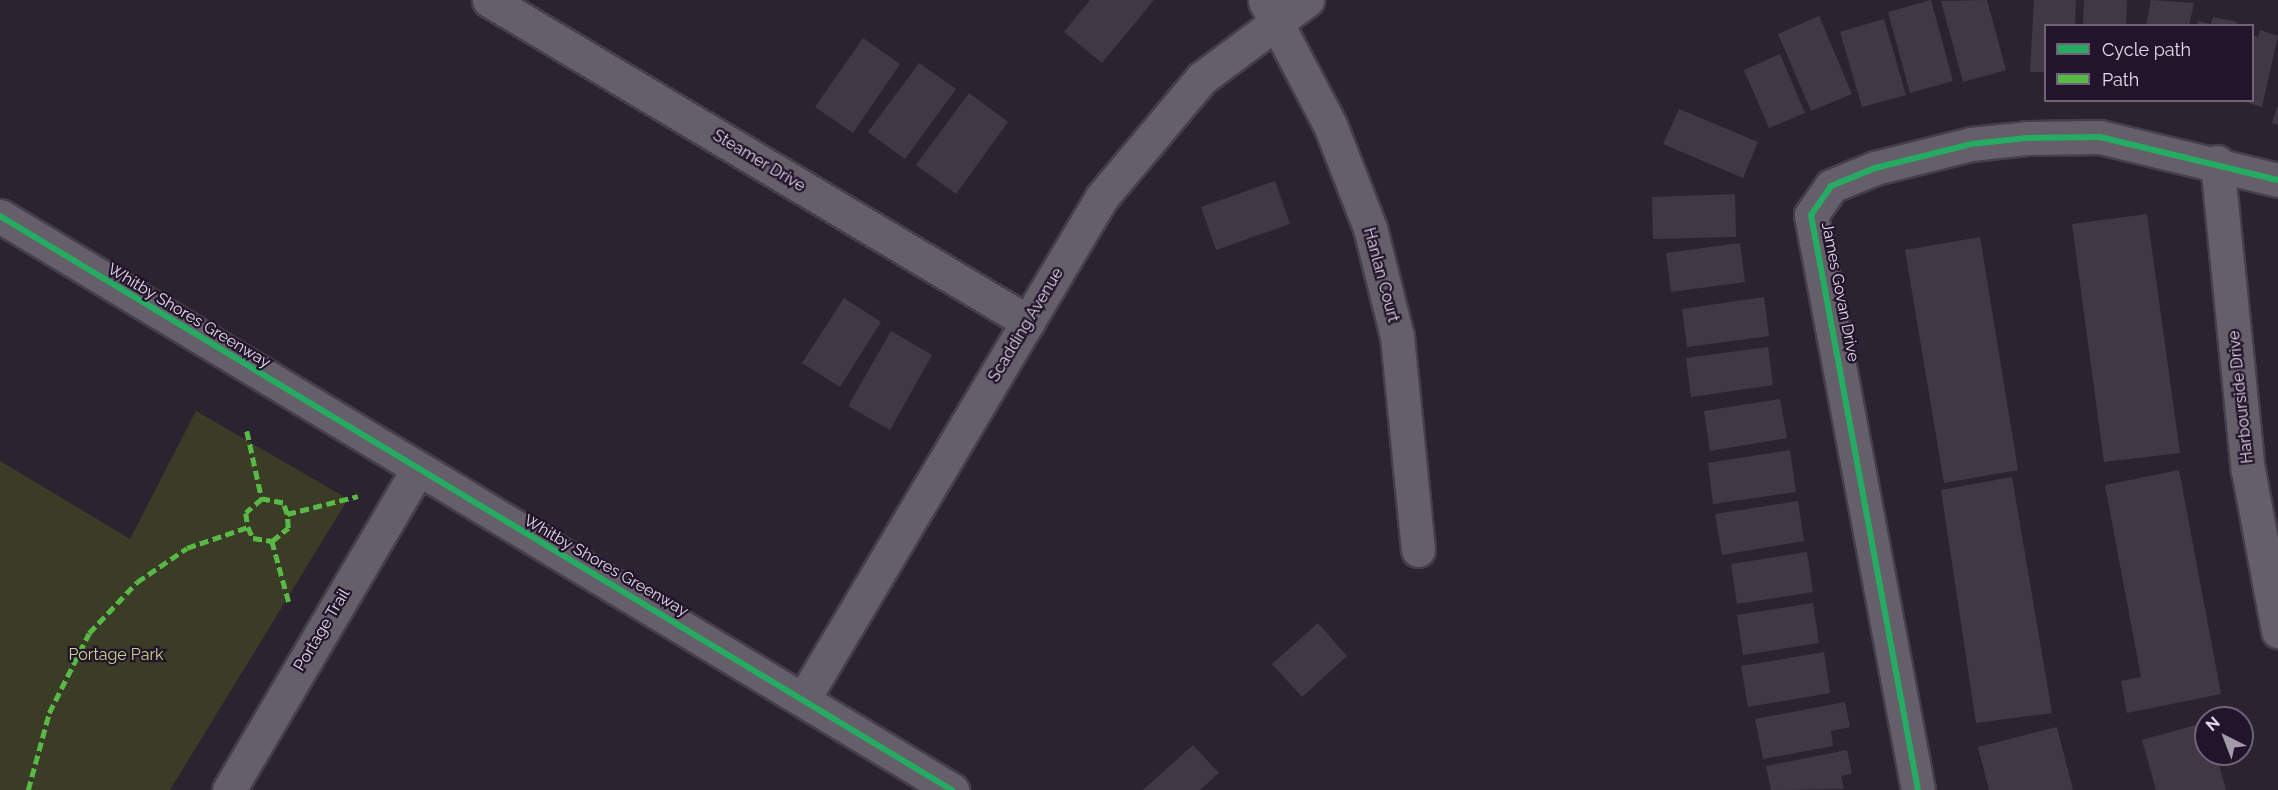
<!DOCTYPE html>
<style>
body{margin:0}
#map{position:relative;width:2278px;height:790px;overflow:hidden;background:#2b2430;font-family:Raleway,sans-serif}
div>[style]{position:absolute}
[style*='--x']{left:calc(var(--x)*1px);top:calc(var(--y)*1px);width:calc(var(--w)*1px);rotate:calc(var(--a)*1deg)}
.green>*{inset:0;background:#3b3c25}
.building>*{inset:0;background:#403945}
.roads{filter:drop-shadow(2px 0 #453f49) drop-shadow(-2px 0 #453f49) drop-shadow(0 2px #453f49) drop-shadow(0 -2px #453f49)}
.minor>*{height:33px;margin:-16.5px;padding:0 16.5px;transform-origin:16.5px;border-radius:16.5px;background:#655f69}
.quiet>*{height:4.5px;margin-top:-2.25px;transform-origin:0;background:repeating-linear-gradient(90deg,#58b947 0 9px,transparent 0 13.5px)}
.cycleway>*{height:6px;margin:-3px;padding:0 3px;transform-origin:3px;border-radius:3px;background:#26ab63}
span{translate:-50% -50%;white-space:nowrap;text-align:center;line-height:1.15;-webkit-text-stroke:4.5px #22152b;paint-order:stroke}
.street-label{font-size:16px;color:#e3dbe9}
.park-label{font-size:16px;color:#cbd48a}
.legend{position:absolute;left:2044px;top:24px;width:210px;height:78px;box-sizing:border-box;background:#22152b;border:2px solid #6f6477;margin:0;padding:8px 10px;list-style:none;font-size:18px;color:#e3dbe9}
.legend li{display:flex;align-items:center;gap:12px;height:30px}
.legend b{width:30px;border:2px solid #6f6477}
.north{position:absolute;left:2194px;top:706px;width:60px;height:60px;box-sizing:border-box;background:#22152b;border:2px solid #6f6477;border-radius:50%;rotate:318deg;font-size:16px;font-weight:700;line-height:24px;text-align:center;color:#e3dbe9}
.north::after{content:'';display:block;margin:auto;width:21px;height:27px;background:#a39ba8;clip-path:polygon(50% 0,100% 100%,50% 72%,0 100%)}
</style>
<div id="map">
<div class="green">
<i style="clip-path:polygon(196px 411px,348px 499px,170px 790px,0 790px,0 461px,130px 539px)"></i>
</div>
<div class="building">
<i style="clip-path:polygon(1090px 0,1154px 0,1102px 63px,1064px 32px)"></i>
<i style="clip-path:polygon(1931px 0,1953px 81px,1910px 93px,1888px 12px)"></i>
<i style="clip-path:polygon(1987px 0,2006px 70px,1963px 82px,1941px 1px)"></i>
<i style="clip-path:polygon(2034px 0,2076px 0,2075px 26px,2046px 26px,2046px 72px,2030px 72px)"></i>
<i style="clip-path:polygon(2084px 0,2127px 0,2126px 26px,2083px 26px)"></i>
<i style="clip-path:polygon(2151px 0,2194px 3px,2189px 26px,2146px 26px)"></i>
<i style="clip-path:polygon(1819px 16px,1852px 94px,1811px 111px,1778px 34px)"></i>
<i style="clip-path:polygon(2213px 17px,2237px 22px,2236px 26px,2197px 26px,2198px 21px,2211px 24px)"></i>
<i style="clip-path:polygon(1884px 19px,1906px 95px,1862px 107px,1840px 32px)"></i>
<i style="clip-path:polygon(2260px 30px,2278px 36px,2262px 107px,2242px 101px,2252px 100px,2252px 35px,2258px 37px)"></i>
<i style="clip-path:polygon(863px 38px,900px 64px,853px 133px,815px 107px)"></i>
<i style="clip-path:polygon(1780px 54px,1805px 113px,1769px 128px,1744px 70px)"></i>
<i style="clip-path:polygon(919px 63px,956px 89px,905px 159px,868px 132px)"></i>
<i style="clip-path:polygon(969px 93px,1008px 122px,956px 194px,916px 165px)"></i>
<i style="clip-path:polygon(2277px 107px,2278px 107px,2278px 125px,2272px 123px)"></i>
<i style="clip-path:polygon(1679px 109px,1758px 142px,1743px 178px,1663px 144px)"></i>
<i style="clip-path:polygon(1275px 181px,1290px 224px,1216px 250px,1201px 207px)"></i>
<i style="clip-path:polygon(1735px 194px,1736px 237px,1653px 239px,1652px 197px)"></i>
<i style="clip-path:polygon(2147px 214px,2180px 453px,2104px 462px,2072px 224px)"></i>
<i style="clip-path:polygon(1980px 237px,2018px 470px,1944px 483px,1905px 250px)"></i>
<i style="clip-path:polygon(1740px 243px,1745px 282px,1671px 292px,1666px 253px)"></i>
<i style="clip-path:polygon(1764px 297px,1769px 336px,1687px 347px,1682px 309px)"></i>
<i style="clip-path:polygon(844px 298px,881px 322px,840px 387px,802px 363px)"></i>
<i style="clip-path:polygon(891px 331px,932px 355px,890px 430px,848px 406px)"></i>
<i style="clip-path:polygon(1768px 347px,1773px 385px,1691px 397px,1686px 358px)"></i>
<i style="clip-path:polygon(1780px 399px,1787px 438px,1710px 451px,1704px 411px)"></i>
<i style="clip-path:polygon(1790px 450px,1796px 492px,1713px 504px,1708px 463px)"></i>
<i style="clip-path:polygon(2179px 470px,2221px 694px,2127px 713px,2121px 681px,2141px 677px,2105px 485px)"></i>
<i style="clip-path:polygon(2012px 477px,2052px 713px,1976px 723px,1941px 490px)"></i>
<i style="clip-path:polygon(1798px 501px,1804px 541px,1722px 555px,1715px 514px)"></i>
<i style="clip-path:polygon(1807px 552px,1813px 592px,1737px 604px,1731px 564px)"></i>
<i style="clip-path:polygon(1813px 603px,1819px 643px,1743px 655px,1737px 615px)"></i>
<i style="clip-path:polygon(1318px 623px,1347px 656px,1302px 697px,1272px 664px)"></i>
<i style="clip-path:polygon(1824px 652px,1830px 693px,1748px 707px,1741px 666px)"></i>
<i style="clip-path:polygon(1845px 702px,1850px 727px,1831px 731px,1833px 746px,1763px 759px,1755px 719px)"></i>
<i style="clip-path:polygon(2206px 722px,2206px 754px,2216px 754px,2226px 790px,2156px 790px,2142px 740px)"></i>
<i style="clip-path:polygon(2057px 727px,2073px 790px,1989px 790px,1978px 747px)"></i>
<i style="clip-path:polygon(1193px 745px,1219px 773px,1200px 790px,1143px 790px)"></i>
<i style="clip-path:polygon(1847px 750px,1852px 774px,1841px 776px,1844px 789px,1771px 790px,1766px 766px)"></i>
</div>
<div class="roads">
<div class="minor">
<i style="--x:489;--y:0;--w:628;--a:30.85"></i>
<i style="--x:1265;--y:1;--w:140;--a:62.3"></i>
<i style="--x:1330;--y:125;--w:110;--a:68.8"></i>
<i style="--x:1370;--y:228;--w:111;--a:76"></i>
<i style="--x:1397;--y:336;--w:215;--a:84.4"></i>
<i style="--x:2217;--y:162;--w:310;--a:84.3"></i>
<i style="--x:2248;--y:470;--w:164;--a:79.4"></i>
<i style="--x:0;--y:216;--w:1112;--a:31.09"></i>
<i style="--x:804;--y:698;--w:583;--a:-59.26"></i>
<i style="--x:1102;--y:197;--w:155;--a:-50"></i>
<i style="--x:1202;--y:78;--w:131;--a:-36.6"></i>
<i style="--x:229;--y:790;--w:370;--a:-59.5"></i>
<i style="--x:1918;--y:790;--w:585;--a:-100.54"></i>
<i style="--x:1811;--y:215;--w:35;--a:-55"></i>
<i style="--x:1831;--y:186;--w:48;--a:-22.2"></i>
<i style="--x:1875;--y:168;--w:99;--a:-14"></i>
<i style="--x:1971;--y:144;--w:56;--a:-6.1"></i>
<i style="--x:2027;--y:138;--w:73;--a:-0.8"></i>
<i style="--x:2100;--y:137;--w:183;--a:13.6"></i>
</div>
</div>
<div class="quiet">
<i style="--x:247;--y:431;--w:70;--a:77.6"></i>
<i style="--x:262;--y:499;--w:21;--a:139"></i>
<i style="--x:246;--y:513;--w:14;--a:82"></i>
<i style="--x:248;--y:527;--w:12;--a:66"></i>
<i style="--x:253;--y:538;--w:19;--a:9"></i>
<i style="--x:272;--y:541;--w:21;--a:-39"></i>
<i style="--x:288;--y:528;--w:14;--a:-94"></i>
<i style="--x:287;--y:514;--w:12;--a:-110"></i>
<i style="--x:283;--y:503;--w:21;--a:-169"></i>
<i style="--x:287;--y:514;--w:73;--a:-14.2"></i>
<i style="--x:272;--y:541;--w:67;--a:74.5"></i>
<i style="--x:28;--y:790;--w:80;--a:-74.7"></i>
<i style="--x:49;--y:713;--w:89;--a:-63.4"></i>
<i style="--x:89;--y:633;--w:70;--a:-46.7"></i>
<i style="--x:137;--y:582;--w:60;--a:-34.2"></i>
<i style="--x:187;--y:548;--w:65;--a:-19"></i>
</div>
<div class="cycleway">
<i style="--x:0;--y:216;--w:1112;--a:31.09"></i>
<i style="--x:1918;--y:790;--w:585;--a:-100.54"></i>
<i style="--x:1811;--y:215;--w:35;--a:-55"></i>
<i style="--x:1831;--y:186;--w:48;--a:-22.2"></i>
<i style="--x:1875;--y:168;--w:99;--a:-14"></i>
<i style="--x:1971;--y:144;--w:56;--a:-6.1"></i>
<i style="--x:2027;--y:138;--w:73;--a:-0.8"></i>
<i style="--x:2100;--y:137;--w:183;--a:13.6"></i>
</div>
<div class="street-label">
<span style="left:759px;top:161px;rotate:31deg">Steamer Drive</span>
<span style="left:1381px;top:275px;rotate:75deg">Hanlan Court</span>
<span style="left:1840px;top:292px;rotate:79deg">James Govan Drive</span>
<span style="left:189px;top:316px;rotate:31deg">Whitby Shores Greenway</span>
<span style="left:1026px;top:325px;rotate:-59deg">Scadding Avenue</span>
<span style="left:2241px;top:397px;rotate:-96deg">Harbourside Drive</span>
<span style="left:606px;top:566px;rotate:30deg">Whitby Shores Greenway</span>
<span style="left:322px;top:630px;rotate:-59deg">Portage Trail</span>
</div>
<div class="park-label">
<span style="left:116px;top:655px">Portage Park</span>
</div>
<ul class="legend">
<li><b style="height:8px;background:#26ab63"></b>Cycle path</li>
<li><b style="height:8px;background:#58b947"></b>Path</li>
</ul>
<div class="north">N</div>
</div>
